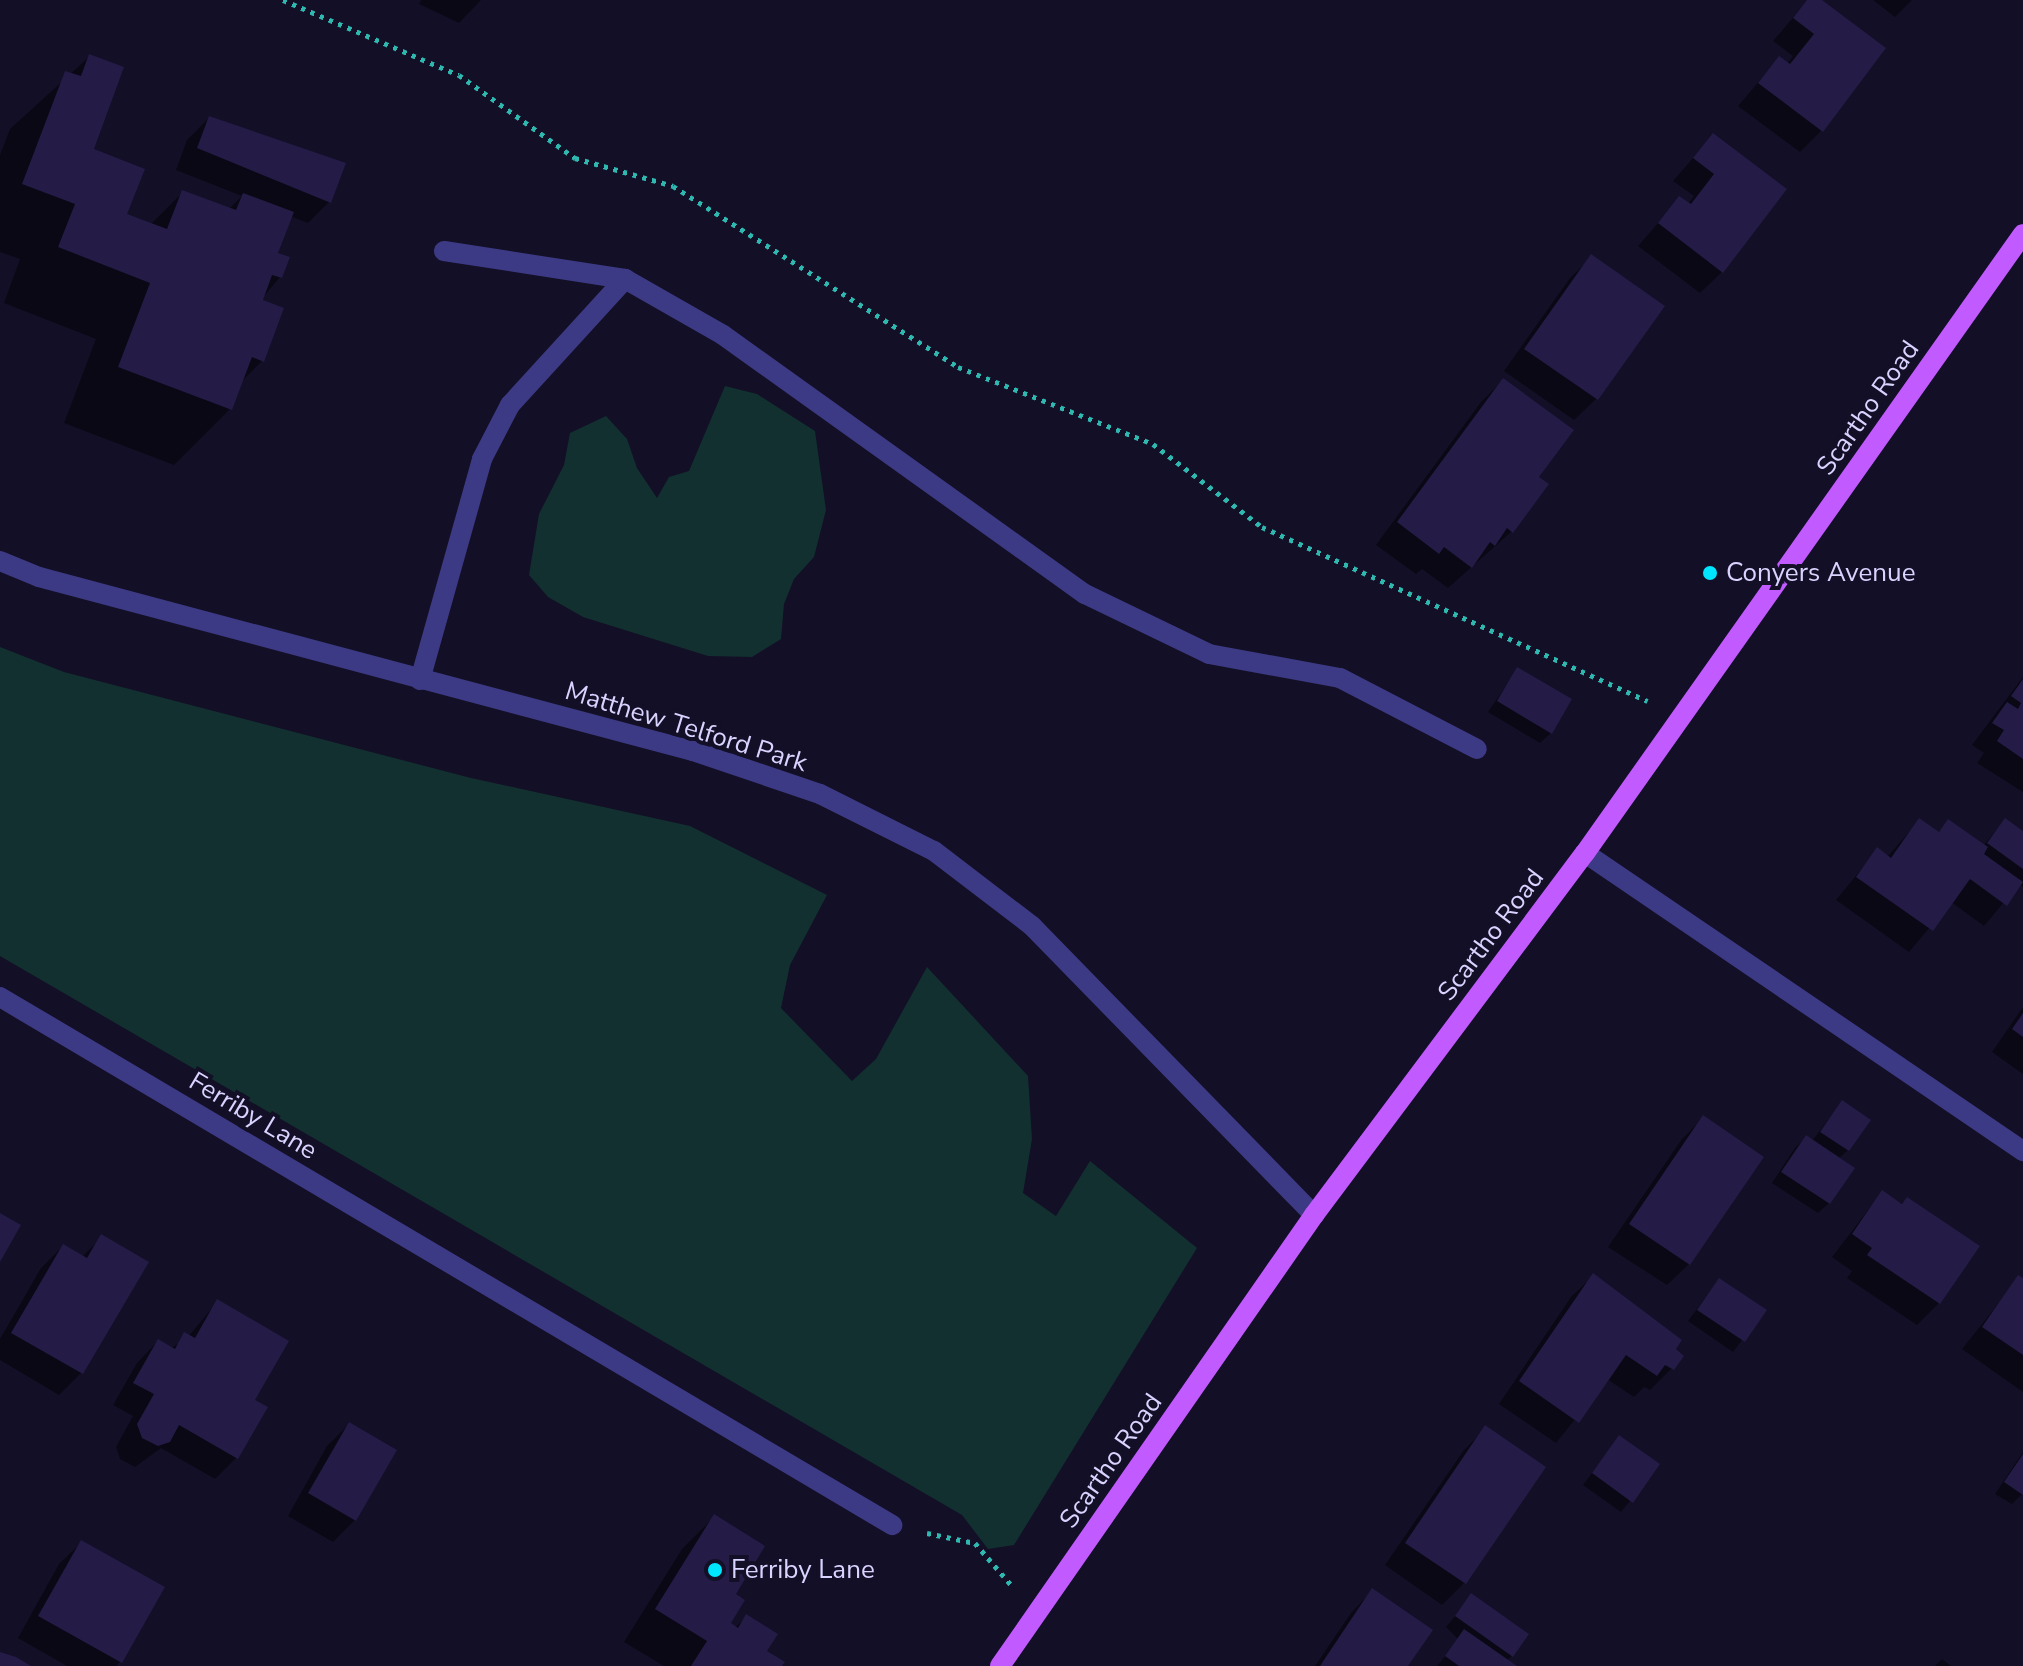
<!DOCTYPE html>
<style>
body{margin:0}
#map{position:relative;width:2023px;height:1666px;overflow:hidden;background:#130f26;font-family:"Nunito Sans",sans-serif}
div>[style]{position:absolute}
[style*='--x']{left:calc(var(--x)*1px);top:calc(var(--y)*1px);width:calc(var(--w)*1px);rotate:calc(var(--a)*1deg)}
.green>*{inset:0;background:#12302f}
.shadow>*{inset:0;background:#0007}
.building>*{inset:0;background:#241b47}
.path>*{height:5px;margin-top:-2.5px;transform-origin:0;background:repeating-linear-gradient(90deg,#2fb8b0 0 4px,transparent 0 10px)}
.lane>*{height:20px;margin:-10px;padding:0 10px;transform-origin:10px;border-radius:10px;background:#3d3a85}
.street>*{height:20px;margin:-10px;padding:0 10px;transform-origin:10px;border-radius:10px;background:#3d3a85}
.primary>*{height:20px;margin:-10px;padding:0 10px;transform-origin:10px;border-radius:10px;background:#c25bff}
.dots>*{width:22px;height:22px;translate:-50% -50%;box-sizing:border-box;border:4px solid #130f26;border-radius:50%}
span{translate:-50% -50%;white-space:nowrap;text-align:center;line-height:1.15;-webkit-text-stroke:8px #130f26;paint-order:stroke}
.street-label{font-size:26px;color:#d9d4ff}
.poi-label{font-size:26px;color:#d9d4ff}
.left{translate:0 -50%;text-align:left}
</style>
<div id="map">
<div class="green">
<i style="clip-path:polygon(725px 386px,757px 394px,815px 431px,826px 510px,814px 557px,794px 579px,784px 604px,781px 639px,752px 657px,708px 656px,583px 617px,548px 597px,529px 575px,539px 514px,564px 465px,570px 433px,606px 416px,627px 439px,637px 468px,657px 498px,669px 477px,689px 471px)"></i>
<i style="clip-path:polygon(0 647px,64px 672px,471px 778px,690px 826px,827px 895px,790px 965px,781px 1008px,852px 1081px,876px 1059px,927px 967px,1028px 1076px,1032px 1139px,1023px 1193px,1056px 1216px,1090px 1161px,1197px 1248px,1014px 1545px,988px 1549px,962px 1515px,0 956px)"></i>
</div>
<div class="shadow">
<i style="clip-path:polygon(421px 0,481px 0,459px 23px,419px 4px)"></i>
<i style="clip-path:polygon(1808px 0,1819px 0,1821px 131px,1800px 152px,1738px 106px,1779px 58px,1787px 64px,1793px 56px,1773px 41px)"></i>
<i style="clip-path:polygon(1873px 0,1912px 0,1895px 17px)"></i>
<i style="clip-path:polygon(90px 56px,91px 150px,125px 215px,150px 225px,183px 192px,229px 209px,242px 196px,176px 170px,187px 140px,209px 118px,330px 201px,308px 223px,290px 216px,276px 254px,280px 277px,260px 301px,262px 361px,240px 383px,230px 409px,174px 465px,64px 423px,96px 339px,4px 303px,20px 259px,0 252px,0 155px,10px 129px)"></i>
<i style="clip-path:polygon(1713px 135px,1722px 272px,1700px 293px,1638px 246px,1680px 198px,1688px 204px,1694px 196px,1673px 181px)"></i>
<i style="clip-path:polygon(1592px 257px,1596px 399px,1574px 420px,1504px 371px,1570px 278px)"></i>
<i style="clip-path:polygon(1503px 380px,1537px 477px,1546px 484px,1511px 532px,1448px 588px,1422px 569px,1416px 574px,1376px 545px,1481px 402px)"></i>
<i style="clip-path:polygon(1517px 670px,1551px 733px,1540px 743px,1488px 712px)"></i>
<i style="clip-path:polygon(2023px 677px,2023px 792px,1977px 763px,1984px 753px,1972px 745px)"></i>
<i style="clip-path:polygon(2005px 820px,2023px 833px,2023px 887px,2019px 884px,1984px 926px,1951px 902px,1909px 952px,1836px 900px,1877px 850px,1887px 857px,1919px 821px,1937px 834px,1949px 822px,1983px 846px)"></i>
<i style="clip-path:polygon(2023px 1007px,2023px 1074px,1992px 1052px)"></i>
<i style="clip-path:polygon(1842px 1102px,1848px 1150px,1838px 1159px,1829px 1203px,1818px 1213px,1772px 1183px,1795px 1148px,1806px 1137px,1812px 1141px)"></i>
<i style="clip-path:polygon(1703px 1118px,1689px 1264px,1667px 1285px,1608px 1247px,1682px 1139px)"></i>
<i style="clip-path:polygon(1882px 1192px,1977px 1246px,1939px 1303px,1917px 1325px,1847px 1278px,1852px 1271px,1832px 1257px)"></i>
<i style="clip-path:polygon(102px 1237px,146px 1262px,81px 1373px,59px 1395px,0 1360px,0 1339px,41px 1268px,63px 1246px,82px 1257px)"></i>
<i style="clip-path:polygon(1593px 1276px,1673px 1350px,1672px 1368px,1650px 1390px,1644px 1387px,1634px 1397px,1607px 1379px,1556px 1443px,1499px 1404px,1571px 1297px)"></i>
<i style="clip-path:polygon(2019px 1278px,2023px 1281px,2023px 1392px,1962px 1349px)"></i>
<i style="clip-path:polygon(1719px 1280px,1764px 1311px,1733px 1352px,1688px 1321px)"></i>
<i style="clip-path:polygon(217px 1302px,252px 1401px,237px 1457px,215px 1479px,161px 1448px,135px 1467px,120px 1459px,116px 1447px,133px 1416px,113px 1405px,137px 1363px,158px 1341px,170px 1349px,188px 1337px)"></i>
<i style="clip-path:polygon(349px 1424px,355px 1520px,333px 1542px,288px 1516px,327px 1446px)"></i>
<i style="clip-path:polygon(1486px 1428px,1543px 1467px,1464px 1583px,1442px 1605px,1385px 1565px,1464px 1450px)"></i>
<i style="clip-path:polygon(1619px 1437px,1658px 1465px,1621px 1512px,1583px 1485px)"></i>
<i style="clip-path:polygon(2023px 1452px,2023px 1493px,2012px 1504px,1995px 1494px)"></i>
<i style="clip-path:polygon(714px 1517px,733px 1595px,728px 1623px,735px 1628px,746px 1617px,764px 1651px,780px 1666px,664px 1666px,624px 1642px,682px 1549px)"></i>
<i style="clip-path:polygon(81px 1543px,120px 1662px,116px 1666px,67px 1666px,18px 1638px,59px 1564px)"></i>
<i style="clip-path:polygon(1372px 1591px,1406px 1666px,1315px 1666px,1351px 1613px)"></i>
<i style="clip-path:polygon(1472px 1596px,1512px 1656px,1506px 1661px,1511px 1666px,1437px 1666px,1459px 1640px,1446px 1627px)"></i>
<i style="clip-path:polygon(1942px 1659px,1951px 1666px,1935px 1666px)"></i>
</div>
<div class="building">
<i style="clip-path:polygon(1807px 0,1822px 0,1886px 48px,1823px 132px,1758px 83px,1779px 56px,1790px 64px,1814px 34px,1793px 18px)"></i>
<i style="clip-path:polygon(89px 54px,124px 67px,94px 149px,145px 169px,127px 214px,167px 229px,182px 190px,236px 210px,243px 193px,294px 212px,278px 253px,290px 257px,282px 278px,272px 275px,263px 300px,284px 308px,264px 362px,252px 357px,232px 410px,118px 367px,150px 283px,58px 247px,75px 204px,22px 184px,65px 71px,81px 76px)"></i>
<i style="clip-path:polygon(209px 116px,346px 163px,331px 203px,197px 148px)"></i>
<i style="clip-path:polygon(1713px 133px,1787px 189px,1723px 273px,1658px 223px,1679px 196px,1691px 204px,1714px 174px,1693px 158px)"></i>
<i style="clip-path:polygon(1591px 254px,1665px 306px,1598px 400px,1524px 349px)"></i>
<i style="clip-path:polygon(1503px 378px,1574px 430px,1539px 477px,1549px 484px,1513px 533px,1507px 528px,1495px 546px,1490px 542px,1472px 568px,1444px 547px,1439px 554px,1397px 522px)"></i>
<i style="clip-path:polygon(1517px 667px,1572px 699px,1552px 734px,1497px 701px)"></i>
<i style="clip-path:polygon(2023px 679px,2023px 759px,1997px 741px,2004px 730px,1992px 723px,2007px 702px,2018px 709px,2021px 703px,2011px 696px)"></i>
<i style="clip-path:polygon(1919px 818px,1939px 832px,1948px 819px,1988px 847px,1984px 854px,2023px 882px,2007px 906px,1970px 879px,1933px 931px,1856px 877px,1877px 847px,1891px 858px)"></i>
<i style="clip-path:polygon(2005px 818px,2023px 831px,2023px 869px,1987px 843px)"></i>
<i style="clip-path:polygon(2023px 1013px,2023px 1037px,2012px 1029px)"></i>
<i style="clip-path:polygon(1842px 1100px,1871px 1120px,1849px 1151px,1820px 1132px)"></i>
<i style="clip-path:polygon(1703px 1115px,1764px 1157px,1690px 1265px,1629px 1224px)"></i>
<i style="clip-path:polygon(1806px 1135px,1855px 1168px,1830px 1204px,1781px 1172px)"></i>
<i style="clip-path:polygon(1882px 1190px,1902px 1204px,1907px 1197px,1980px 1246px,1940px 1304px,1867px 1255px,1872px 1248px,1852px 1234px)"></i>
<i style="clip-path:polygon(0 1213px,21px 1225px,0 1262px)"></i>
<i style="clip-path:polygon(101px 1234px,149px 1262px,83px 1374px,11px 1333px,63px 1244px,87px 1258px)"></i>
<i style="clip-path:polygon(1593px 1273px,1682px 1340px,1676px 1349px,1684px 1356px,1674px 1370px,1665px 1365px,1657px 1376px,1626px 1355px,1579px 1423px,1519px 1381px)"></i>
<i style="clip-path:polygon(2018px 1275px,2023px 1278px,2023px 1355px,1982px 1327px)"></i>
<i style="clip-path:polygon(1719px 1278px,1767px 1310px,1745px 1342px,1697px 1310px)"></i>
<i style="clip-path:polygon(217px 1299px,289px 1341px,255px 1400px,268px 1407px,238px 1459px,179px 1425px,170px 1442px,158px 1446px,142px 1438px,137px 1424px,154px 1394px,133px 1383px,158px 1339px,175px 1349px,184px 1332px,195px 1338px)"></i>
<i style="clip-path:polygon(349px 1422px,397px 1450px,356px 1521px,308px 1493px)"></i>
<i style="clip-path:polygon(1485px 1425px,1546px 1467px,1466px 1584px,1405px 1543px)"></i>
<i style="clip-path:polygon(1619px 1435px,1660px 1464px,1633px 1503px,1592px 1473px)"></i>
<i style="clip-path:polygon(2023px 1454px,2023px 1495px,2004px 1482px)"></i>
<i style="clip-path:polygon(714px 1514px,765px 1546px,736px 1594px,745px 1600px,731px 1623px,738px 1628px,746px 1614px,778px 1634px,767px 1651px,785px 1662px,782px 1666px,691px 1666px,707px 1641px,655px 1609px)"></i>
<i style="clip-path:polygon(81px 1540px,165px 1587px,122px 1663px,38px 1616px)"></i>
<i style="clip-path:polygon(1372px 1588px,1433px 1630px,1408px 1666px,1320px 1666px)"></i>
<i style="clip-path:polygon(1471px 1593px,1529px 1634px,1513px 1657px,1455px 1616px)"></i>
<i style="clip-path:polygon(1464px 1629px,1517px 1666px,1459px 1666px,1445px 1656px)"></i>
<i style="clip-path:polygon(0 1652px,16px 1657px,31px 1666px,0 1666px)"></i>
</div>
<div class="path">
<i style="--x:283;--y:0;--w:191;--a:23.1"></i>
<i style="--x:459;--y:75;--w:143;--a:35.6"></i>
<i style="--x:575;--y:158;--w:102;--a:15.9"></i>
<i style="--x:673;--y:186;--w:338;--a:32.4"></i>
<i style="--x:958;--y:367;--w:210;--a:21.5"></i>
<i style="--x:1153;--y:444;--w:137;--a:37.3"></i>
<i style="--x:1262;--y:527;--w:423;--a:24.3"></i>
<i style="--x:927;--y:1533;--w:49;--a:11.8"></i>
<i style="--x:975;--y:1543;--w:57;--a:49.3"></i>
</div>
<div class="lane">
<i style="--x:444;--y:251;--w:183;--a:8.8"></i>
<i style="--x:625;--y:279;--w:113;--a:29.7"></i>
<i style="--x:723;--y:335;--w:445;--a:35.6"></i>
<i style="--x:1085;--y:594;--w:138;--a:25.8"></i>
<i style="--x:1209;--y:654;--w:133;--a:10.4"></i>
<i style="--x:1340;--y:678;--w:154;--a:27.4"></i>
<i style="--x:420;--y:680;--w:230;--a:-74.3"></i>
<i style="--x:482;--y:459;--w:61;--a:-62.6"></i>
<i style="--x:510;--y:405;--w:171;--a:-47.6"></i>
</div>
<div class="street">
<i style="--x:0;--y:561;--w:42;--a:22.3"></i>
<i style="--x:39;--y:577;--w:677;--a:14.9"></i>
<i style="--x:693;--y:751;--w:134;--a:18.7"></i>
<i style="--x:820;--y:794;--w:127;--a:26.6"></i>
<i style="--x:934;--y:851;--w:123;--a:37.4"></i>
<i style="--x:1032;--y:926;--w:404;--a:45.7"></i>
<i style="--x:1585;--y:853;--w:530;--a:34.23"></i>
<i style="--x:0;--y:997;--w:1037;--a:30.62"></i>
</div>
<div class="primary">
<i style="--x:1000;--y:1666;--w:550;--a:-55.15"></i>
<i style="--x:1314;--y:1215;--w:452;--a:-53.2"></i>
<i style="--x:1585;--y:853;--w:758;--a:-54.72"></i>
</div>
<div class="dots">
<i style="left:1710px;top:573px;background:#00e5ff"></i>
<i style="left:715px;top:1570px;background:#00e5ff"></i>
</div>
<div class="street-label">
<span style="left:1868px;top:408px;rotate:-55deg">Scartho Road</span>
<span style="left:686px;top:727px;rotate:17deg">Matthew Telford Park</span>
<span style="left:1491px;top:935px;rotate:-53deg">Scartho Road</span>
<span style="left:253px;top:1116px;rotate:31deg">Ferriby Lane</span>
<span style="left:1111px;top:1461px;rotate:-55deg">Scartho Road</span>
</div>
<div class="poi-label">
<span class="left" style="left:1726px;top:573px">Conyers Avenue</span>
<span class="left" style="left:731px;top:1570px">Ferriby Lane</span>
</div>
</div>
